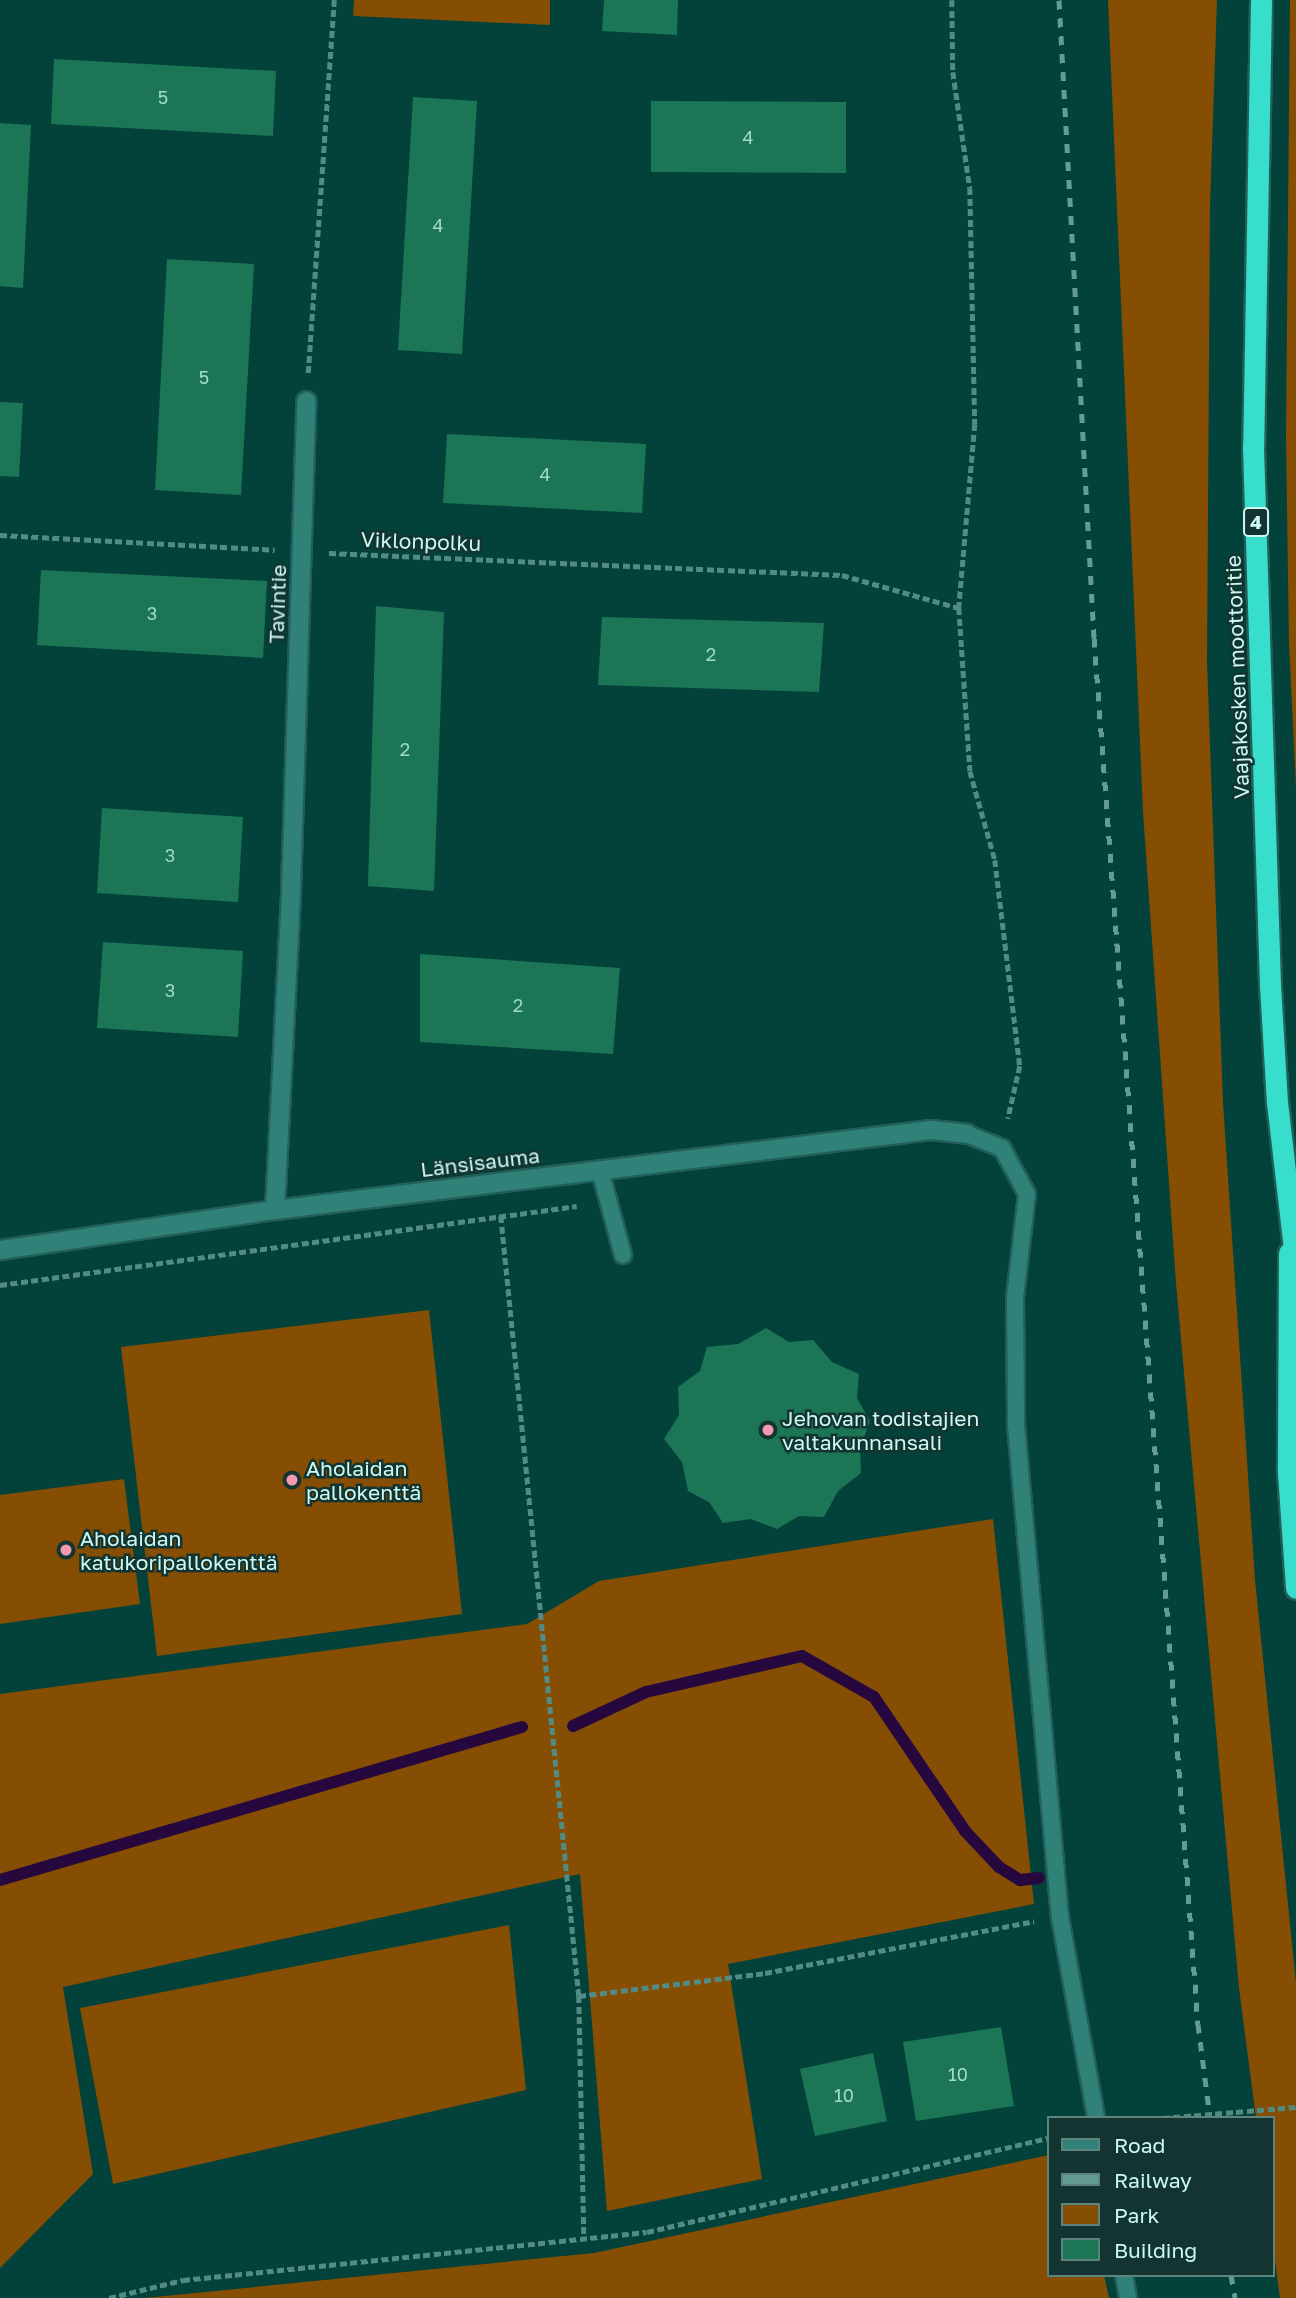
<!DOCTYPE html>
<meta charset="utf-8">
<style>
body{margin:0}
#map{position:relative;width:1296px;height:2298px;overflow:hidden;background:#02423b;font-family:"Golos Text",sans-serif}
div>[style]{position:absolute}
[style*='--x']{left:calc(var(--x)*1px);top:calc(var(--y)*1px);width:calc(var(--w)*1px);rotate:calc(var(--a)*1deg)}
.green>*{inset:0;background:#864e02}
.stream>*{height:12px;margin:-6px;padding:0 6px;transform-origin:6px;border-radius:6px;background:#26083f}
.building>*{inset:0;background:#1c7656}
.path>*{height:4.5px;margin-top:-2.25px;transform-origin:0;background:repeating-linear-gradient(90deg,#528b84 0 7px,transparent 0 10.5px)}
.roads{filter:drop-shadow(2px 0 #225f58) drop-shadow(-2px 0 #225f58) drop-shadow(0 2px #225f58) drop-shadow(0 -2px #225f58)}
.service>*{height:16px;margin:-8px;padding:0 8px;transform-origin:8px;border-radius:8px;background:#308278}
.minor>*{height:18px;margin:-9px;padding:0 9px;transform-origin:9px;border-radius:9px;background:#308278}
.motorway>*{height:21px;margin:-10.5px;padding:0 10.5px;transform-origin:10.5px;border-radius:10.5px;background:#37decc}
.rail>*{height:5px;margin-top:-2.5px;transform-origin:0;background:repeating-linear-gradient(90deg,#649c94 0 9px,transparent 0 18px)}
.path-bridge>*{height:4.5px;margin-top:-2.25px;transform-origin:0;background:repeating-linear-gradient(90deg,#528b84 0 7px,transparent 0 10.5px)}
.dots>*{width:19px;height:19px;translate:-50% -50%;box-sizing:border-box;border:4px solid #133430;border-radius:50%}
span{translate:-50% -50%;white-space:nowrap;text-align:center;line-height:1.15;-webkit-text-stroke:5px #133430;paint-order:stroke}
.number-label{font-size:18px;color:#9fd9cb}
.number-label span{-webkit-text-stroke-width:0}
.shield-label span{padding:2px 5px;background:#133430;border:2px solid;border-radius:5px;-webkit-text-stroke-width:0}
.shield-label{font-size:19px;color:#cbfaf2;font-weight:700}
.street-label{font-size:21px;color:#cbfaf2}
.poi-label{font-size:21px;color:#cbfaf2}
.left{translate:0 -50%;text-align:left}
.legend{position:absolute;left:1047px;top:2116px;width:228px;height:161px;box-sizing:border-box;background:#133430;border:2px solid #5d837e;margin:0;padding:9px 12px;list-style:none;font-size:21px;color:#cbfaf2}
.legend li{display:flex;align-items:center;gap:14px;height:35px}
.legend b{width:35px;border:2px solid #5d837e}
</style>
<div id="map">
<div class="green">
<i style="clip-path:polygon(354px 0,550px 0,550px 25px,353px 16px)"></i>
<i style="clip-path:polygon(1108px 0,1217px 0,1210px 205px,1207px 662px,1223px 1103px,1255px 1580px,1296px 1983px,1296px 2298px,1280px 2298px,1273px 2245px,1273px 2118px,1256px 2118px,1239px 1988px,1176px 1283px,1143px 812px)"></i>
<i style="clip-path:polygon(1290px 0,1296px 0,1296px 787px,1289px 643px,1286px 436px)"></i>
<i style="clip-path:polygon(429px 1310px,462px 1614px,157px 1656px,121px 1347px)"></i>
<i style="clip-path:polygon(124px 1479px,140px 1604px,0 1624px,0 1495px)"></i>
<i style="clip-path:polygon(993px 1519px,1034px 1904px,728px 1964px,762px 2179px,607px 2211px,580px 1874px,63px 1987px,93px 2174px,0 2268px,0 1694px,527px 1624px,599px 1581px)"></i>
<i style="clip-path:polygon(509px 1925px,526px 2090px,113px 2184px,80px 2008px)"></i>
<i style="clip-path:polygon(1049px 2155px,1049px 2275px,1104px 2275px,1109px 2298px,145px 2298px,594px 2253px)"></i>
</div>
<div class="stream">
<i style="--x:573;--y:1726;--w:81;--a:-25"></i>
<i style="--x:646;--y:1692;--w:160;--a:-13"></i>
<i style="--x:802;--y:1656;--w:83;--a:29.7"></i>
<i style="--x:874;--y:1697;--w:162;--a:55.8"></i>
<i style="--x:965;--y:1831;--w:50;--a:46.6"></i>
<i style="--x:999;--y:1867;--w:25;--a:32"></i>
<i style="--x:1020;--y:1880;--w:19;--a:-6"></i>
<i style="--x:0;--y:1880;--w:544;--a:-16.34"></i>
</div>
<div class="building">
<i style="clip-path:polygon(604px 0,678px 0,677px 35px,602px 31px)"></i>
<i style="clip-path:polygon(54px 59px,276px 71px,273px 136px,51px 124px)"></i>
<i style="clip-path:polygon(413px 97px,477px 101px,462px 354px,398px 350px)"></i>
<i style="clip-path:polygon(651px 101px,846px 102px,846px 173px,651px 172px)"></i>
<i style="clip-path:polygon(0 123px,31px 125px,23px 288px,0 286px)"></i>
<i style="clip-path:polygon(167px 259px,254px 264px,241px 495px,155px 490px)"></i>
<i style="clip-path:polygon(0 402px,23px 403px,19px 477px,0 476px)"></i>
<i style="clip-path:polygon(447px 434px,646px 444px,642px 513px,443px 503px)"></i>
<i style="clip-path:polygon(41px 570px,267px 581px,263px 658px,37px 645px)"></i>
<i style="clip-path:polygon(376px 606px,444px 612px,434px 891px,368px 886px)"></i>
<i style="clip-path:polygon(602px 617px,824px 623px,819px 692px,598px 685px)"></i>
<i style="clip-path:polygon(102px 808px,243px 817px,238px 902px,97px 893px)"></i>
<i style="clip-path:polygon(103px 942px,243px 951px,238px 1037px,97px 1028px)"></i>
<i style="clip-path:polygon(420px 954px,620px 968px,613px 1054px,420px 1042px)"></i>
<i style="clip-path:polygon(766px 1328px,789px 1342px,813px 1340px,832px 1362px,859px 1374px,857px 1398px,870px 1421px,860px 1448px,861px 1473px,838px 1491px,824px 1517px,799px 1516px,777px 1529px,751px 1519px,723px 1523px,709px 1502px,688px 1491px,682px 1462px,664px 1439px,679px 1415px,678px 1387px,700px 1371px,707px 1347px,738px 1344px)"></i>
<i style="clip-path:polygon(1001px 2027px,1014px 2106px,916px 2121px,903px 2042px)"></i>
<i style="clip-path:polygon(873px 2053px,887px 2121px,815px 2136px,800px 2069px)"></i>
</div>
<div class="path">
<i style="--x:952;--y:0;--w:72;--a:89.2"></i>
<i style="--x:953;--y:72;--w:117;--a:81.7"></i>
<i style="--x:970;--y:188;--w:236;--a:88.8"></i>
<i style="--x:975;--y:424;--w:185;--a:95"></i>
<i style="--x:308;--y:373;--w:374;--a:-86"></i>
<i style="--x:0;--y:535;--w:275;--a:3.1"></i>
<i style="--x:329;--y:553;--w:513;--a:2.46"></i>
<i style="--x:842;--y:575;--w:122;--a:15.8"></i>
<i style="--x:959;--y:608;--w:163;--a:86.1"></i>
<i style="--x:970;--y:771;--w:92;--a:74.3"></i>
<i style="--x:995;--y:860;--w:208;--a:83.1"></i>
<i style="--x:1020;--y:1066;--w:54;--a:102.8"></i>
<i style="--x:501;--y:1216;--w:784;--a:84.29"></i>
<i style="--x:579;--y:1996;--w:240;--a:88.8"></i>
<i style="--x:0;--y:1285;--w:582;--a:-7.8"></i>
<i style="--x:579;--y:1996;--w:187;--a:-7"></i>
<i style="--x:765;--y:1973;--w:274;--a:-10.9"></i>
<i style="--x:109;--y:2298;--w:76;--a:-13.7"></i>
<i style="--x:183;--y:2280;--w:466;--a:-5.9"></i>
<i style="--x:647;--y:2232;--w:413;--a:-13.2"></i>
</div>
<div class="roads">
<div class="service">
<i style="--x:967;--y:1134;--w:38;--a:22"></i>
<i style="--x:1002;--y:1148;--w:52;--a:61.5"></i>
<i style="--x:1027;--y:1194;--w:105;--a:96.6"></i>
<i style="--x:1015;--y:1298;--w:127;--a:89.5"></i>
<i style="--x:1016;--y:1425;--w:494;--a:84.9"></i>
<i style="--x:1060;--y:1917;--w:204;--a:79.8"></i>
<i style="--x:600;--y:1170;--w:88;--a:74.9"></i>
<i style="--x:1124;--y:2275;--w:23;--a:80"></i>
</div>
<div class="minor">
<i style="--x:275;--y:1210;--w:319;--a:-87.1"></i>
<i style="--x:291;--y:891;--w:490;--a:-88.2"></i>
<i style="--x:0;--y:1250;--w:278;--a:-8.3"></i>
<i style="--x:275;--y:1210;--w:661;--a:-6.95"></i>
<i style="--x:931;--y:1130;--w:36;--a:6"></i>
</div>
<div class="motorway">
<i style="--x:1261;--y:0;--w:447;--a:91"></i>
<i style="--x:1253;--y:447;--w:538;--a:88.19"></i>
<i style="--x:1270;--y:985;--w:117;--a:86.6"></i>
<i style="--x:1277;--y:1102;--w:166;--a:83.4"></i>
<i style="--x:1289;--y:1253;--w:220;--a:90.3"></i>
<i style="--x:1288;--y:1473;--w:115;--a:86"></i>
</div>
</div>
<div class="rail">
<i style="--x:1059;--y:0;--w:639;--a:86.86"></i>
<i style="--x:1094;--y:638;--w:1390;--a:85.71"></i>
<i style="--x:1198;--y:2024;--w:95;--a:82.7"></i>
<i style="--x:1231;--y:2275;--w:23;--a:80"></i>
</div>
<div class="path-bridge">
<i style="--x:1163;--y:2118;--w:133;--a:-4.7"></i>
</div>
<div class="dots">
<i style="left:768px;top:1430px;background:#f29aaf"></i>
<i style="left:292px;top:1480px;background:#f29aaf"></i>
<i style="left:66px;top:1550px;background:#f29aaf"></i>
</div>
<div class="number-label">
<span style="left:163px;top:97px">5</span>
<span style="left:748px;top:137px">4</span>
<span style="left:438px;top:225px">4</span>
<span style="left:204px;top:377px">5</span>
<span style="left:545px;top:474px">4</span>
<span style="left:152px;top:613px">3</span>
<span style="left:711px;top:654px">2</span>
<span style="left:405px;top:749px">2</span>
<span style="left:170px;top:855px">3</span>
<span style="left:170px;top:990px">3</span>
<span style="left:518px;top:1005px">2</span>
<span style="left:958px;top:2074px">10</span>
<span style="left:844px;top:2095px">10</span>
</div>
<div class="shield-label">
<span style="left:1256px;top:522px">4</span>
</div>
<div class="street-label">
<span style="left:421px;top:541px;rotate:2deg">Viklonpolku</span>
<span style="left:277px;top:604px;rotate:-88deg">Tavintie</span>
<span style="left:1237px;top:677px;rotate:-92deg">Vaajakosken moottoritie</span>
<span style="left:480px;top:1162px;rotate:-7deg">Länsisauma</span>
</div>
<div class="poi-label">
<span class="left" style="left:782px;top:1430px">Jehovan todistajien<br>valtakunnansali</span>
<span class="left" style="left:306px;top:1480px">Aholaidan<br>pallokenttä</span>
<span class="left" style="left:80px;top:1550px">Aholaidan<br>katukoripallokenttä</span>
</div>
<ul class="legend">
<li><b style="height:9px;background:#308278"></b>Road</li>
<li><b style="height:9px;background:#649c94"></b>Railway</li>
<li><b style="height:19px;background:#864e02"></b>Park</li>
<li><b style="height:19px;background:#1c7656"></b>Building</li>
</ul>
</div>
